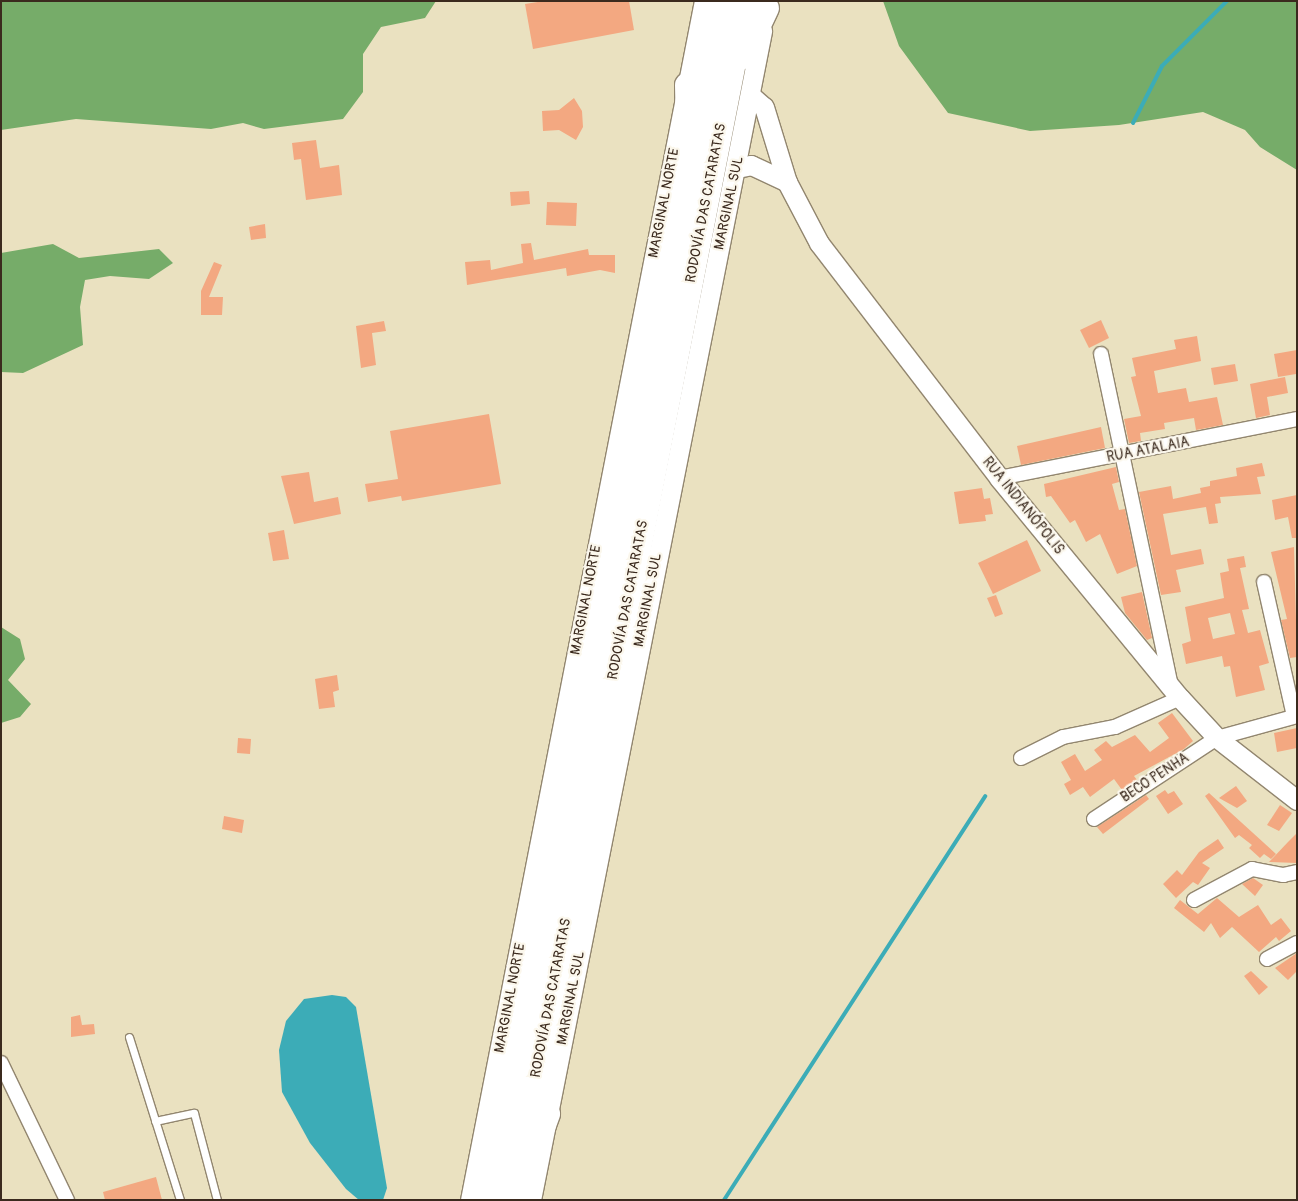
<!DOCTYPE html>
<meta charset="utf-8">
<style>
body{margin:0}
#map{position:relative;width:1298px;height:1201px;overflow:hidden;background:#eae1c0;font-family:Pangolin,sans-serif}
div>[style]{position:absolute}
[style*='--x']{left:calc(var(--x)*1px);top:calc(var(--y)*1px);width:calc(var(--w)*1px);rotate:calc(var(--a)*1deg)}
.forest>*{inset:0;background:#76ac69}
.water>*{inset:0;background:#3cacb7}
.stream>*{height:4px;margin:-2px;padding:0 2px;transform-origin:2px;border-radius:2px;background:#3cacb7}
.building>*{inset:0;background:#f3a881}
.roads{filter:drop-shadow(1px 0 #92866f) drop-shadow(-1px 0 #92866f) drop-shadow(0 1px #92866f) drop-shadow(0 -1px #92866f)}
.lane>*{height:7px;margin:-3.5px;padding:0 3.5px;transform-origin:3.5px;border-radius:3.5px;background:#fff}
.street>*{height:14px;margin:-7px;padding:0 7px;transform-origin:7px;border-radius:7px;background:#fff}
.secondary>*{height:19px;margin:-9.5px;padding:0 9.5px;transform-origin:9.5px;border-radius:9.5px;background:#fff}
.highway>*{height:24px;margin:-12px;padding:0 12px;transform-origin:12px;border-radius:12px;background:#fff}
span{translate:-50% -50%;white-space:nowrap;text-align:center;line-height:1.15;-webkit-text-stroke:4.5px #fbf7ec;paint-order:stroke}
.street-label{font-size:14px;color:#3b2a1e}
.frame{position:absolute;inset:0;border:2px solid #3b2a1e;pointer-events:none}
</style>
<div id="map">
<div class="forest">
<i style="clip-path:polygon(1px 1px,436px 1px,425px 18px,381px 27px,363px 54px,363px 92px,343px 119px,264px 129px,243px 123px,211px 129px,76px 119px,1px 130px)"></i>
<i style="clip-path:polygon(883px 1px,1297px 1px,1297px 170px,1260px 147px,1245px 130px,1203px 112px,1119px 125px,1030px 131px,948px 113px,899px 46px)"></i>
<i style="clip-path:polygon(53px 244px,79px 258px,159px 249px,173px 263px,149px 279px,110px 276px,85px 280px,80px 307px,83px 345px,23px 373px,1px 372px,1px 253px)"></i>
<i style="clip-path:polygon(1px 627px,20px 639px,25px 659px,8px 680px,31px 704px,20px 717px,1px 723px)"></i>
</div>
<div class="water">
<i style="clip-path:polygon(332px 995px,346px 997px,356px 1007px,387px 1188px,383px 1200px,359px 1200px,346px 1189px,310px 1143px,282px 1092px,279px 1050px,286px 1021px,304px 999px)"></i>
</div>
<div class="stream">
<i style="--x:1133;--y:123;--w:64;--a:-63"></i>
<i style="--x:1162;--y:66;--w:92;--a:-45"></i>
<i style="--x:724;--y:1200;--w:481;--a:-57.1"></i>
</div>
<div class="building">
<i style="clip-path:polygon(544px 1px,629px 1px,634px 30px,533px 49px,525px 4px)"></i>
<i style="clip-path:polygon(574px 98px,582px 111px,583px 127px,576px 140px,559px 130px,543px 131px,542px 111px,559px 110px)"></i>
<i style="clip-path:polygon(316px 140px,320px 168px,339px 165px,342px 195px,306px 200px,301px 159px,294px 160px,292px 143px)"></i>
<i style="clip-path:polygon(529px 191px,530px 204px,511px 206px,510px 192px)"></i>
<i style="clip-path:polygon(547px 202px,577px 203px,576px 226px,546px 225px)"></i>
<i style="clip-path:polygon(265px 224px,266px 238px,251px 240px,249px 227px)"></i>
<i style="clip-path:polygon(531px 243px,534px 260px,588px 249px,589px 255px,615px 255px,615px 273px,600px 270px,567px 276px,566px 268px,467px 285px,465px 262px,490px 260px,491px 270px,523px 263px,521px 244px)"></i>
<i style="clip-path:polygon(214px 262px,222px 265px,209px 297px,223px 297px,222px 315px,201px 315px,201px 291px)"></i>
<i style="clip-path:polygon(1101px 320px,1109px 338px,1089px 348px,1080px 330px)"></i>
<i style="clip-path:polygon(384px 321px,386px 331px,372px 333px,376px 365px,361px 368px,356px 326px)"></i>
<i style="clip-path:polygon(1197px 336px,1201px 361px,1154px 371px,1158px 393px,1186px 388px,1189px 402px,1217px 397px,1223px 425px,1196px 430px,1194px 418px,1164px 423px,1165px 429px,1140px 433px,1141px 441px,1129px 443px,1124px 419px,1141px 416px,1131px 377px,1136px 376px,1132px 358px,1176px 349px,1174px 340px)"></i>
<i style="clip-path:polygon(1297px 350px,1296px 374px,1278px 377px,1274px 354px)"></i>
<i style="clip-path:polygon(1235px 364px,1238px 381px,1214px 385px,1211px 368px)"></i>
<i style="clip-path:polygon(1285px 377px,1288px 393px,1267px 397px,1270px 415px,1256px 418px,1250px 384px)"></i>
<i style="clip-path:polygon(489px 414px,501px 484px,402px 501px,401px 496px,368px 502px,365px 484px,398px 479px,390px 431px)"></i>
<i style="clip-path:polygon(1101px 427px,1105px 448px,1021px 465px,1017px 446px)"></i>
<i style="clip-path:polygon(1262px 463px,1265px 476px,1257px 477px,1261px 494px,1220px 497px,1221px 503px,1215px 504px,1218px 523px,1209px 524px,1206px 507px,1163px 514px,1171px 555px,1201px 549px,1204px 564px,1176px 570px,1181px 592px,1161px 595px,1139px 492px,1171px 486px,1173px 499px,1201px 493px,1200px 488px,1210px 486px,1210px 481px,1237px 476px,1236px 468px)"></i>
<i style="clip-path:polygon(1116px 467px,1119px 482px,1112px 484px,1119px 510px,1125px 509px,1137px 566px,1117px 574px,1100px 534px,1086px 542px,1075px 520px,1070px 523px,1051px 496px,1046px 497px,1044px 484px)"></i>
<i style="clip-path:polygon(309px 472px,314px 502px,338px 497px,341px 514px,294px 524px,281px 476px)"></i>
<i style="clip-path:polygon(982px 488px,984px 499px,990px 498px,993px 514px,985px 515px,986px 521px,959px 524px,954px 492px)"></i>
<i style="clip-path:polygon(1297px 495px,1297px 538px,1292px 538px,1288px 517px,1275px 520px,1272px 500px)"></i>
<i style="clip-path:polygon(284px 530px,289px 559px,273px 561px,268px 533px)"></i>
<i style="clip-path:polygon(1027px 540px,1041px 571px,993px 594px,978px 563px)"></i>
<i style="clip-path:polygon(1294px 547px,1297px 657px,1290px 658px,1281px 620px,1287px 619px,1271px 552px)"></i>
<i style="clip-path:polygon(evenodd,1244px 556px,1246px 567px,1240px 568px,1249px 609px,1242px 610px,1248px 633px,1260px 630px,1269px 663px,1259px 666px,1265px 690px,1236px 697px,1230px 666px,1224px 667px,1222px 656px,1186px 664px,1182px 644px,1191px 641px,1185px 607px,1224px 598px,1220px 573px,1229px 571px,1227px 559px,1244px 556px,1230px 613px,1235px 634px,1213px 639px,1208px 618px,1230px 613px)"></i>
<i style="clip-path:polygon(1142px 592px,1152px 638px,1147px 640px,1125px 613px,1121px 597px)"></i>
<i style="clip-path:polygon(996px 595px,1003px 614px,995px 617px,987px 598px)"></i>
<i style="clip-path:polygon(337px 675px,339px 690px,333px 692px,335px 707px,319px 709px,315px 679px)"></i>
<i style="clip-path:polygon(1172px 713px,1193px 741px,1184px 749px,1134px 776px,1137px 780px,1122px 790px,1114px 779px,1090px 797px,1083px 787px,1070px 795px,1064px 784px,1071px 780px,1061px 762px,1075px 754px,1085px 771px,1102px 760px,1094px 750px,1106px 741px,1112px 747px,1135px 735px,1150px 752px,1169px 738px,1158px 723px)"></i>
<i style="clip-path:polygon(1297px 728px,1297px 748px,1277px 752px,1274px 733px)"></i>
<i style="clip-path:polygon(238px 738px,251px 739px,250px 754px,237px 753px)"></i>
<i style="clip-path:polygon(1236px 786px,1247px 801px,1237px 808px,1219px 798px)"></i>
<i style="clip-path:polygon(1165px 790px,1168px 794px,1174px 791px,1183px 804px,1168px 814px,1156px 796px)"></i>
<i style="clip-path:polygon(1209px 793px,1276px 854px,1271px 859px,1264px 854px,1260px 858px,1249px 848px,1252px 845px,1239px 835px,1235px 838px,1205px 796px)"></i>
<i style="clip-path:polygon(1146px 795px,1149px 799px,1103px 834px,1097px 827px)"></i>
<i style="clip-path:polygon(1280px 805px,1292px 813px,1279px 831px,1267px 825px)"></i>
<i style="clip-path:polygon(224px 816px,244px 820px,242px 833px,222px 829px)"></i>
<i style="clip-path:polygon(1297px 833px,1297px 863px,1269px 862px,1288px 842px)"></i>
<i style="clip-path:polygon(1218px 839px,1224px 848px,1202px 863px,1210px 868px,1198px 885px,1193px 882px,1176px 898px,1163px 884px,1177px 870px,1182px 875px,1199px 852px)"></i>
<i style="clip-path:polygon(1253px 878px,1263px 885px,1255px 896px,1242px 884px)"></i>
<i style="clip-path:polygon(1217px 898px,1239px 917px,1258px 905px,1271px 925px,1281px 918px,1291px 931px,1279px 941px,1276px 937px,1259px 952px,1232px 927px,1220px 938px,1211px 923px,1204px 932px,1174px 908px,1180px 900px,1198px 914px)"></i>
<i style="clip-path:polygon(1297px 953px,1297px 971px,1288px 980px,1275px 968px)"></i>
<i style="clip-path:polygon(1251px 971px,1268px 987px,1259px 995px,1244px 976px)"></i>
<i style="clip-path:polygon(80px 1015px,82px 1025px,94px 1024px,95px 1034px,71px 1037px,71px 1017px)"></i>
<i style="clip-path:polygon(156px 1177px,162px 1200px,105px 1200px,103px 1192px)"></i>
</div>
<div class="roads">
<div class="lane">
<i style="--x:129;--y:1037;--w:171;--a:72.6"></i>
<i style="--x:155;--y:1121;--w:40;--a:-12"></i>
<i style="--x:194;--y:1113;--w:90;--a:75.2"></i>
</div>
<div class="street">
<i style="--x:1101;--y:354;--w:338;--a:78.1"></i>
<i style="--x:999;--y:478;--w:304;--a:-11.2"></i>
<i style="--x:1264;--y:582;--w:137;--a:77.4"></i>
<i style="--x:1021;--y:758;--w:47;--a:-26.6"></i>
<i style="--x:1063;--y:737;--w:53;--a:-10.9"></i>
<i style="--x:1115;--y:727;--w:71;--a:-24"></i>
<i style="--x:1094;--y:819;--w:147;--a:-33.4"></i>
<i style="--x:1217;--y:738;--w:83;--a:-15.4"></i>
<i style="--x:1194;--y:900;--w:66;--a:-28.1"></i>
<i style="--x:1252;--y:869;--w:32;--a:11"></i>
<i style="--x:1283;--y:875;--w:14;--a:-12"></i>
<i style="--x:1267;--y:959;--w:34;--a:-28"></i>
<i style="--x:1;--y:1063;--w:152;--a:64.3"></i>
</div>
<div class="secondary">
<i style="--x:750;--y:95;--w:18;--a:41"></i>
<i style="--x:764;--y:107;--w:78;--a:73"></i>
<i style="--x:787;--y:182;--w:69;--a:62.3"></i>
<i style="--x:819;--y:243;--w:296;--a:52.5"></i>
<i style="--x:999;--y:478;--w:285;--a:50.6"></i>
<i style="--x:1180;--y:698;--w:54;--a:47.2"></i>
<i style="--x:1217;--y:738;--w:101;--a:37.8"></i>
<i style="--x:737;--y:168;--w:14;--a:-12"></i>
<i style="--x:751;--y:165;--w:40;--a:25"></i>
<i style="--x:470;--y:1200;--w:1222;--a:-78.96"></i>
<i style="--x:531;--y:1200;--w:1192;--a:-78.82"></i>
</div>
<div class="highway">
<i style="--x:744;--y:57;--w:54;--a:-64.9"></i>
<i style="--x:687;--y:85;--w:46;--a:88.8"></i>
<i style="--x:532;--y:1158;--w:47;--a:-70"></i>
<i style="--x:490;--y:1200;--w:1222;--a:-78.96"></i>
<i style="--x:512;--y:1200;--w:1222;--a:-78.96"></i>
</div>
</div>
<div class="street-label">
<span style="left:664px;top:203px;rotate:-79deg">MARGINAL NORTE</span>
<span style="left:706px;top:203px;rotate:-79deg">RODOVÍA DAS CATARATAS</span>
<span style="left:729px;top:203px;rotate:-78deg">MARGINAL SUL</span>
<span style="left:1148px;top:450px;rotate:-11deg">RUA ATALAIA</span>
<span style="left:1023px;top:506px;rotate:51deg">RUA INDIANÓPOLIS</span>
<span style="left:586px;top:600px;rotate:-79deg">MARGINAL NORTE</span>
<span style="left:628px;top:600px;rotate:-79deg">RODOVÍA DAS CATARATAS</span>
<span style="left:648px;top:600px;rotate:-79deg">MARGINAL SUL</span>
<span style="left:1155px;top:778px;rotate:-33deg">BECO PENHA</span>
<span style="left:510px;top:998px;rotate:-79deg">MARGINAL NORTE</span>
<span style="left:551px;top:998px;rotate:-79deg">RODOVÍA DAS CATARATAS</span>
<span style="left:571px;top:998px;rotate:-79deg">MARGINAL SUL</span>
</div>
<div class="frame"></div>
</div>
